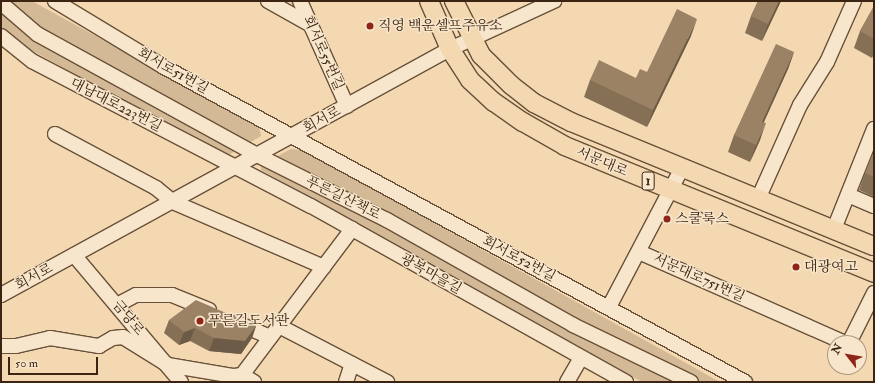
<!DOCTYPE html>
<meta charset="utf-8">
<style>
body{margin:0}
#map{position:relative;width:875px;height:383px;overflow:hidden;background:#f3d8b1;font-family:"IM FELL Double Pica","Noto Serif KR",serif}
div>[style]{position:absolute}
[style*='--x']{left:calc(var(--x)*1px);top:calc(var(--y)*1px);width:calc(var(--w)*1px);rotate:calc(var(--a)*1deg)}
.green>*{inset:0;background:#d4b996}
.roads{filter:drop-shadow(1px 0 #695139) drop-shadow(-1px 0 #695139) drop-shadow(0 1px #695139) drop-shadow(0 -1px #695139)}
.minor>*{height:14px;margin:-7px;padding:0 7px;transform-origin:7px;border-radius:7px;background:#f7e6cc}
.major>*{height:18px;margin:-9px;padding:0 9px;transform-origin:9px;border-radius:9px;background:#f3d8b1}
.wall>*{inset:0;background:#857056}
.shaded-wall>*{inset:0;background:#6c5b46}
.building>*{inset:0;background:#9b8264}
.dots>*{width:11px;height:11px;translate:-50% -50%;box-sizing:border-box;border:2px solid #f7e6cc;border-radius:50%}
span{translate:-50% -50%;white-space:nowrap;text-align:center;line-height:1.15;-webkit-text-stroke:3px #f7e6cc;paint-order:stroke}
.shield-label span{padding:1px 3px;background:#f7e6cc;border:1px solid;border-radius:3px;-webkit-text-stroke-width:0}
.shield-label{font-size:13px;color:#3b2411;font-weight:700}
.poi-label{font-size:14px;color:#3b2411}
.left{translate:0 -50%;text-align:left}
.street-label{font-size:14px;color:#3b2411}
.frame{position:absolute;inset:0;border:2px solid #3b2411;pointer-events:none}
.north{position:absolute;left:827px;top:335px;width:40px;height:40px;box-sizing:border-box;background:#f7e6cc;border:1px solid #ac9881;border-radius:50%;rotate:301deg;font-size:11px;font-weight:700;line-height:16px;text-align:center;color:#3b2411}
.north::after{content:'';display:block;margin:auto;width:14px;height:18px;background:#8f2418;clip-path:polygon(50% 0,100% 100%,50% 72%,0 100%)}
.scale{position:absolute;left:8px;top:357px;width:90px;height:18px;box-sizing:border-box;border:2px solid #3b2411;border-top:0;padding-left:5px;font-size:12px;line-height:14px;white-space:nowrap;color:#3b2411;-webkit-text-stroke:3px #f7e6cc;paint-order:stroke}
</style>
<div id="map">
<div class="green">
<i style="clip-path:polygon(1px 1px,32px 1px,259px 126px,261px 136px,225px 157px,24px 46px,1px 28px)"></i>
<i style="clip-path:polygon(291px 149px,303px 150px,720px 382px,642px 382px,261px 170px,261px 165px)"></i>
</div>
<div class="roads">
<div class="minor">
<i style="--x:55;--y:1;--w:127;--a:31.2"></i>
<i style="--x:164;--y:67;--w:661;--a:28.47"></i>
<i style="--x:268;--y:1;--w:47;--a:29.3"></i>
<i style="--x:300;--y:1;--w:115;--a:65.9"></i>
<i style="--x:1;--y:3;--w:48;--a:40.7"></i>
<i style="--x:37;--y:34;--w:249;--a:28.8"></i>
<i style="--x:255;--y:154;--w:148;--a:26.6"></i>
<i style="--x:387;--y:220;--w:214;--a:29.4"></i>
<i style="--x:573;--y:325;--w:131;--a:25.8"></i>
<i style="--x:1;--y:36;--w:40;--a:39"></i>
<i style="--x:32;--y:61;--w:314;--a:27.5"></i>
<i style="--x:311;--y:206;--w:361;--a:29.2"></i>
<i style="--x:55;--y:134;--w:115;--a:28.1"></i>
<i style="--x:156;--y:188;--w:22;--a:39"></i>
<i style="--x:173;--y:202;--w:164;--a:23.3"></i>
<i style="--x:848;--y:195;--w:28;--a:23"></i>
<i style="--x:758;--y:199;--w:103;--a:-65.9"></i>
<i style="--x:800;--y:105;--w:51;--a:-57.9"></i>
<i style="--x:827;--y:62;--w:67;--a:-66.1"></i>
<i style="--x:834;--y:229;--w:108;--a:-68.2"></i>
<i style="--x:639;--y:252;--w:225;--a:23.8"></i>
<i style="--x:74;--y:255;--w:166;--a:49.9"></i>
<i style="--x:1;--y:295;--w:512;--a:-28.72"></i>
<i style="--x:450;--y:49;--w:115;--a:-24.8"></i>
<i style="--x:117;--y:305;--w:21;--a:-28"></i>
<i style="--x:136;--y:295;--w:36;--a:0"></i>
<i style="--x:172;--y:295;--w:40;--a:22"></i>
<i style="--x:609;--y:307;--w:157;--a:-62.3"></i>
<i style="--x:237;--y:323;--w:36;--a:23"></i>
<i style="--x:279;--y:326;--w:122;--a:27.4"></i>
<i style="--x:849;--y:343;--w:56;--a:-63.4"></i>
<i style="--x:1;--y:346;--w:15;--a:0"></i>
<i style="--x:16;--y:346;--w:35;--a:-13"></i>
<i style="--x:50;--y:338;--w:50;--a:9.3"></i>
<i style="--x:99;--y:346;--w:16;--a:-30"></i>
<i style="--x:113;--y:338;--w:10;--a:-6"></i>
<i style="--x:123;--y:337;--w:53;--a:31.9"></i>
<i style="--x:168;--y:365;--w:67;--a:9.5"></i>
<i style="--x:234;--y:376;--w:8;--a:-7"></i>
<i style="--x:242;--y:375;--w:183;--a:-53"></i>
<i style="--x:242;--y:375;--w:14;--a:30"></i>
<i style="--x:346;--y:382;--w:19;--a:-72"></i>
<i style="--x:567;--y:382;--w:28;--a:-60"></i>
</div>
<div class="major">
<i style="--x:429;--y:1;--w:52;--a:66.4"></i>
<i style="--x:450;--y:49;--w:37;--a:57"></i>
<i style="--x:470;--y:80;--w:33;--a:43"></i>
<i style="--x:494;--y:102;--w:35;--a:35"></i>
<i style="--x:523;--y:122;--w:48;--a:29.7"></i>
<i style="--x:565;--y:146;--w:334;--a:22.3"></i>
<i style="--x:454;--y:1;--w:60;--a:63.4"></i>
<i style="--x:481;--y:55;--w:42;--a:45"></i>
<i style="--x:511;--y:85;--w:29;--a:38"></i>
<i style="--x:534;--y:103;--w:42;--a:27.2"></i>
<i style="--x:571;--y:122;--w:327;--a:22.3"></i>
</div>
</div>
<div class="wall">
<i style="clip-path:polygon(758px 1px,781px 1px,762px 41px,745px 33px,751px 16px)"></i>
<i style="clip-path:polygon(874px 6px,874px 54px,872px 58px,854px 48px,860px 31px)"></i>
<i style="clip-path:polygon(691px 36px,647px 127px,584px 97px,590px 80px,636px 78px,647px 72px)"></i>
<i style="clip-path:polygon(794px 52px,788px 69px,764px 122px,760px 140px,750px 162px,728px 152px,734px 135px)"></i>
<i style="clip-path:polygon(874px 154px,874px 197px,859px 190px,865px 173px)"></i>
<i style="clip-path:polygon(169px 320px,256px 326px,252px 338px,241px 354px,209px 351px,190px 341px,179px 345px,164px 333px)"></i>
</div>
<div class="shaded-wall">
<i style="clip-path:polygon(779px 1px,781px 1px,762px 41px,768px 24px)"></i>
<i style="clip-path:polygon(697px 19px,691px 36px,647px 127px,653px 110px)"></i>
<i style="clip-path:polygon(794px 52px,788px 69px,756px 139px,762px 122px)"></i>
<i style="clip-path:polygon(766px 123px,760px 140px,750px 162px,756px 145px)"></i>
<i style="clip-path:polygon(256px 326px,252px 338px,241px 354px,209px 351px,214px 338px)"></i>
<i style="clip-path:polygon(195px 328px,190px 341px,179px 345px,184px 332px)"></i>
</div>
<div class="building">
<i style="clip-path:polygon(758px 1px,779px 1px,768px 24px,751px 16px)"></i>
<i style="clip-path:polygon(874px 6px,874px 39px,860px 31px)"></i>
<i style="clip-path:polygon(677px 9px,697px 19px,653px 110px,590px 80px,599px 60px,636px 78px,640px 69px,647px 72px)"></i>
<i style="clip-path:polygon(776px 44px,794px 52px,762px 122px,766px 123px,756px 145px,734px 135px)"></i>
<i style="clip-path:polygon(873px 154px,874px 154px,874px 177px,865px 173px)"></i>
<i style="clip-path:polygon(196px 300px,256px 326px,245px 341px,214px 338px,195px 328px,184px 332px,169px 320px)"></i>
</div>
<div class="dots">
<i style="left:370px;top:26px;background:#8f2418"></i>
<i style="left:667px;top:219px;background:#8f2418"></i>
<i style="left:796px;top:267px;background:#8f2418"></i>
<i style="left:200px;top:321px;background:#8f2418"></i>
</div>
<div class="shield-label">
<span style="left:648px;top:181px">1</span>
</div>
<div class="poi-label">
<span class="left" style="left:378px;top:26px">직영 백운셀프주유소</span>
<span class="left" style="left:675px;top:219px">스쿨룩스</span>
<span class="left" style="left:804px;top:267px">대광여고</span>
<span class="left" style="left:208px;top:321px">푸른길도서관</span>
</div>
<div class="street-label">
<span style="left:323px;top:53px;rotate:66deg">회서로55번길</span>
<span style="left:173px;top:71px;rotate:29deg">회서로51번길</span>
<span style="left:116px;top:105px;rotate:27deg">대남대로223번길</span>
<span style="left:322px;top:120px;rotate:-29deg">회서로</span>
<span style="left:602px;top:162px;rotate:23deg">서문대로</span>
<span style="left:343px;top:198px;rotate:26deg">푸른길산책로</span>
<span style="left:519px;top:259px;rotate:28deg">회서로52번길</span>
<span style="left:431px;top:274px;rotate:29deg">광복마을길</span>
<span style="left:34px;top:277px;rotate:-29deg">회서로</span>
<span style="left:699px;top:278px;rotate:24deg">서문대로751번길</span>
<span style="left:128px;top:318px;rotate:50deg">금당로</span>
</div>
<div class="frame"></div>
<div class="north">N</div>
<div class="scale">50 m</div>
</div>
